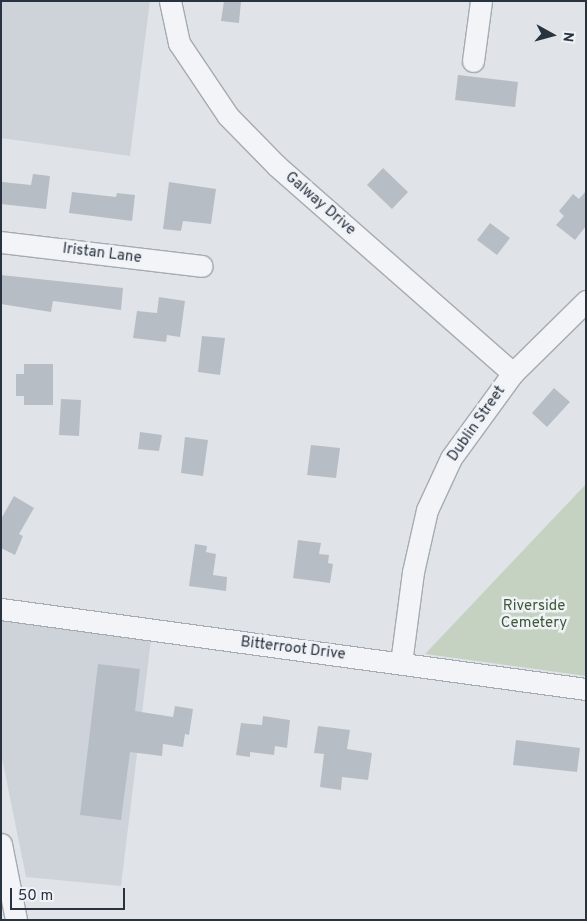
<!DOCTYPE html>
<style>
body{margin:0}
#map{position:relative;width:587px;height:921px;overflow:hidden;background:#e0e4e8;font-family:Overpass,sans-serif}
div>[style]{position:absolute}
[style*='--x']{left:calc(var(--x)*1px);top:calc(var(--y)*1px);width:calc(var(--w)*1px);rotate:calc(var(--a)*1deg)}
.built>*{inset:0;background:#ced3da}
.green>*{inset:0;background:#c6d2c1}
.building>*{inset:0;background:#b7bdc5}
.roads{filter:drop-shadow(1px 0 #a5abb2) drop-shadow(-1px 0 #a5abb2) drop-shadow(0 1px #a5abb2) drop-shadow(0 -1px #a5abb2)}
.minor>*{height:21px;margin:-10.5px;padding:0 10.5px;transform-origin:10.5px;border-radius:10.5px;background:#f2f4f7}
span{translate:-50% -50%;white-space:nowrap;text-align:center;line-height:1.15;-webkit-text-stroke:5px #eff2f6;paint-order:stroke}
.street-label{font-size:15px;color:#29323f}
.park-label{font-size:15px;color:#405a37}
.frame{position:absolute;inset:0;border:2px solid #29323f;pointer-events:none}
.north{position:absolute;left:527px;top:10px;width:50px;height:50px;-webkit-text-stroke:4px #eff2f6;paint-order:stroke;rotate:97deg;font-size:14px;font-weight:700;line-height:20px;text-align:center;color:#29323f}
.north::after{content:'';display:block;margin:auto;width:18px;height:22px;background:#29323f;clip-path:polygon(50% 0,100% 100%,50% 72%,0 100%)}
.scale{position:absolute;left:10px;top:888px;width:115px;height:22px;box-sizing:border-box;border:2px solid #29323f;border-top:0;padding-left:6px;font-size:15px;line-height:18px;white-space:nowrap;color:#29323f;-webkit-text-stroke:4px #eff2f6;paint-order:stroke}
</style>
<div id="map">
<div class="built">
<i style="clip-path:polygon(1px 1px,150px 1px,130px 156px,1px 138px)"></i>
<i style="clip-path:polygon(1px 609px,152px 631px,121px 886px,26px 877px,1px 753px)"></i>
</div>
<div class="green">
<i style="clip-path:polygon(586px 484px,586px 676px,425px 654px)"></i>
</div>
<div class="building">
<i style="clip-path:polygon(224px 1px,241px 1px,239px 23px,221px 21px)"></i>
<i style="clip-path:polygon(458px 75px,518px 82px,515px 107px,455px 100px)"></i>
<i style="clip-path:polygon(383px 168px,408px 192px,392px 209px,367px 185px)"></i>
<i style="clip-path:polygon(33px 174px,50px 176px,46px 209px,1px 204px,2px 182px,31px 185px)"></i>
<i style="clip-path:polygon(169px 182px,216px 189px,211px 224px,183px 221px,181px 231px,163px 229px)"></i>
<i style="clip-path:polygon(586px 191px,586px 226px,575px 240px,556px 225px,564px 216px,559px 211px,573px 194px,579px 199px)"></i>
<i style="clip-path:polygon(72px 192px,116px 197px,117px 193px,135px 195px,132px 221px,69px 213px)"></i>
<i style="clip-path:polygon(490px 223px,510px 238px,497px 255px,477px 240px)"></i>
<i style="clip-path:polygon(1px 275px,123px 288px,121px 310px,53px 301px,51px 312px,1px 304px)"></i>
<i style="clip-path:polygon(159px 297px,185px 301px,180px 337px,167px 335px,166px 342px,133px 338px,137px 311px,157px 313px)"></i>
<i style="clip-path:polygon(202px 336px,225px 338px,220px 375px,198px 372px)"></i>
<i style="clip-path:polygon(24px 364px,53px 364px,53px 405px,24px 405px,24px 396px,16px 396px,16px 374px,24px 374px)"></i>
<i style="clip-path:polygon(554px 388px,570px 402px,547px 427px,532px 413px)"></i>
<i style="clip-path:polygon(61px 399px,81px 400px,79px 436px,59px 435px)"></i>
<i style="clip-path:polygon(140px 432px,162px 435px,159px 451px,138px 449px)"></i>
<i style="clip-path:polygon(185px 437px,208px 440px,203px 476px,181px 473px)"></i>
<i style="clip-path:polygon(311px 445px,340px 448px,336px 478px,307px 475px)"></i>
<i style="clip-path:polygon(14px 496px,34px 508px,19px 534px,23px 536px,15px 555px,1px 548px,1px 519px)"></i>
<i style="clip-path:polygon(298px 540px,321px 543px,319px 554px,329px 555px,328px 563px,333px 564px,330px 583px,293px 578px)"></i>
<i style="clip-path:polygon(195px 544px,207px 546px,206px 552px,216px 554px,213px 575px,227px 577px,226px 591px,189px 586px)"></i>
<i style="clip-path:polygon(98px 664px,140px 669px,135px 711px,173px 717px,175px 706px,193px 709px,189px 735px,185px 734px,183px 747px,163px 744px,162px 756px,130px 752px,121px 820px,80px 815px)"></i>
<i style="clip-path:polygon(263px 716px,290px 720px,287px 748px,275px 746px,274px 755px,250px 752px,250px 757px,236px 755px,241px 723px,262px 725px)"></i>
<i style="clip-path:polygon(318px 726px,350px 730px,347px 749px,372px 753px,368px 780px,342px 777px,341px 790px,320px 787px,324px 754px,314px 753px)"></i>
<i style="clip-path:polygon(516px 740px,580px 748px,577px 772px,513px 765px)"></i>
</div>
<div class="roads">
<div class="minor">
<i style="--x:170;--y:1;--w:43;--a:77.9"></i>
<i style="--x:179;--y:43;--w:88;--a:56.1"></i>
<i style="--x:228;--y:116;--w:70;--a:45.6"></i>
<i style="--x:277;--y:166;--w:314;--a:41.3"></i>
<i style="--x:473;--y:61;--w:61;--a:-82.4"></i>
<i style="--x:1;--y:242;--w:202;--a:6.8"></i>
<i style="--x:1;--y:609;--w:590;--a:7.79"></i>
<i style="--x:401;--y:663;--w:92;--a:-82.5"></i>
<i style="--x:413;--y:572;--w:64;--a:-77.3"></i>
<i style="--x:427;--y:510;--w:57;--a:-65.2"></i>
<i style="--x:451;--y:458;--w:105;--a:-53.9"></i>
<i style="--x:513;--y:373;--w:103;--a:-44.6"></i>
<i style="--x:1;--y:844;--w:77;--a:78.8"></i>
</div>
</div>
<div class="street-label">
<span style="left:320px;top:204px;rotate:41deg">Galway Drive</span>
<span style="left:102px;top:254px;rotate:7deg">Iristan Lane</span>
<span style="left:477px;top:424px;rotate:-55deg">Dublin Street</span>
<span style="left:293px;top:649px;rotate:7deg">Bitterroot Drive</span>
</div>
<div class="park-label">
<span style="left:534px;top:615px">Riverside<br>Cemetery</span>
</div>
<div class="frame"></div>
<div class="north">N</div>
<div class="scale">50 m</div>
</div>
